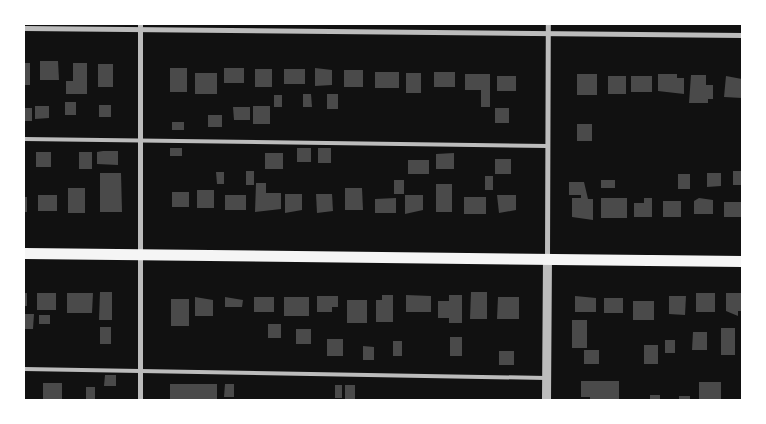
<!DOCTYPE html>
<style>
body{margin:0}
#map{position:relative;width:766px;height:424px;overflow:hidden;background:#111;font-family:"DejaVu Sans",sans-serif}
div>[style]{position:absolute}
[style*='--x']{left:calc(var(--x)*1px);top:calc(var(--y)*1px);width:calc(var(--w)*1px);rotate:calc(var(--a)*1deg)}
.building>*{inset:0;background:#4a4a4a}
.service>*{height:4px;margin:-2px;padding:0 2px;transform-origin:2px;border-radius:2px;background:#bcbcbc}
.minor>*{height:5px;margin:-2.5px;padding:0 2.5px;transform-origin:2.5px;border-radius:2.5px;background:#bcbcbc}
.tertiary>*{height:9px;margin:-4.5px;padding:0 4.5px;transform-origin:4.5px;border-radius:4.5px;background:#bcbcbc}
.primary>*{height:11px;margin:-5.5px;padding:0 5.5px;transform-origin:5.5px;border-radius:5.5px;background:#f5f5f5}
span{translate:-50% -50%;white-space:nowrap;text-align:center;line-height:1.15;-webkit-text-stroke:4px #fff;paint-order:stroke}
.frame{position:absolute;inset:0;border:25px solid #fff;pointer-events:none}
</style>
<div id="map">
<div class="building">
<i style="clip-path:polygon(40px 61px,58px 61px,59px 80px,40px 80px)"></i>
<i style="clip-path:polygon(24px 63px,30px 63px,30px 85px,24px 85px)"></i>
<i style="clip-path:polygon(73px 63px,87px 63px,87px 94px,66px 94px,66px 81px,73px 81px)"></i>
<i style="clip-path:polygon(98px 64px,113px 64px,113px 87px,98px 87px)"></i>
<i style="clip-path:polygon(170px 68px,187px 68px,187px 92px,170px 92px)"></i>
<i style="clip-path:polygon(224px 68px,244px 68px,244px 83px,224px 83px)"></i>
<i style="clip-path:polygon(315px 68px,332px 70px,332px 85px,315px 86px)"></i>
<i style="clip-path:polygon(255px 69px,272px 69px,272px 87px,255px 87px)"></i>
<i style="clip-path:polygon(284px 69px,305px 69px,305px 84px,284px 84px)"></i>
<i style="clip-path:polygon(344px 70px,363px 70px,363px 87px,344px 87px)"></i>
<i style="clip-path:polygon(375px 72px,399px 72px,399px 88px,375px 88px)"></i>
<i style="clip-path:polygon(434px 72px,455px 72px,455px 87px,434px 87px)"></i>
<i style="clip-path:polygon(195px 73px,217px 73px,217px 94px,195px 94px)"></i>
<i style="clip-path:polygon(406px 73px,421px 73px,421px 93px,406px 93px)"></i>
<i style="clip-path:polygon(465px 74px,490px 74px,490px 107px,481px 107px,481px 90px,465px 90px)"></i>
<i style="clip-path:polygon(577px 74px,597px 74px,597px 95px,577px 95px)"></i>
<i style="clip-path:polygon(658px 74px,677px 74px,677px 78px,684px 78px,684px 94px,658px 91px)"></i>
<i style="clip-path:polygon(691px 75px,706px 75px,706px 85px,713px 85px,713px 99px,708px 99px,708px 103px,689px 103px)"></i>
<i style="clip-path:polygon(497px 76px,516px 76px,516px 91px,497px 91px)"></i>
<i style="clip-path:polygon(608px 76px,626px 76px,626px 94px,608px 94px)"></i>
<i style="clip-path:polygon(631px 76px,652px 76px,652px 92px,631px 92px)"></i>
<i style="clip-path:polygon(726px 76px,742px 79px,742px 98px,724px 97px)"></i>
<i style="clip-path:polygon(303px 94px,311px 94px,312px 107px,303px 107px)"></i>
<i style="clip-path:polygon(327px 94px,338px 94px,338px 109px,327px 109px)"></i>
<i style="clip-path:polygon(274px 95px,282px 95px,282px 107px,274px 107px)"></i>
<i style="clip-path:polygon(65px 102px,76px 102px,76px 115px,65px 115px)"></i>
<i style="clip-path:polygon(99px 105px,111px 105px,111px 117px,99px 117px)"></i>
<i style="clip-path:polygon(35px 106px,49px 106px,49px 118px,35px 119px)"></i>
<i style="clip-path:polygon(253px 106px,270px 106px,270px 124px,253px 124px)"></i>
<i style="clip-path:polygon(233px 107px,250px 107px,250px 120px,234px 120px)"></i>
<i style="clip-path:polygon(24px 108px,32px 108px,32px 121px,24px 121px)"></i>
<i style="clip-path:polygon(495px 108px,509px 108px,509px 123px,495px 123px)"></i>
<i style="clip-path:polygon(208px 115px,222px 115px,222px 127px,208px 127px)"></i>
<i style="clip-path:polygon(172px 122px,184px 122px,184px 130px,172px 130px)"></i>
<i style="clip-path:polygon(577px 124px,592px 124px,592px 141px,577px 141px)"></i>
<i style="clip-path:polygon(170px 148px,182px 148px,182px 156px,170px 156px)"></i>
<i style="clip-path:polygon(297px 148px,311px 148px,311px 162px,297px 162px)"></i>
<i style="clip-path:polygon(318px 148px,331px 148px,331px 163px,318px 163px)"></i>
<i style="clip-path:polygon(103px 151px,118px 151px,118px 165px,97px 164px,97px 152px)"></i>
<i style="clip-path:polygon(36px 152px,51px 152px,51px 167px,36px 167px)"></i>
<i style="clip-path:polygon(79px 152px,92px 152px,92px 169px,79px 169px)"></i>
<i style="clip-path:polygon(265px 153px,283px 153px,283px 169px,265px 169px)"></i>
<i style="clip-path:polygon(454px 153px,454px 169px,436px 169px,436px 154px)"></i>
<i style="clip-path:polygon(495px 159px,511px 159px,511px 174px,495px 174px)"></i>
<i style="clip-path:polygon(408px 160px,429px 160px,429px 174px,408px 174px)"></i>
<i style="clip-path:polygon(246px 171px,254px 171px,254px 185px,246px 185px)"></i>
<i style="clip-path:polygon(733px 171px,742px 171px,742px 185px,733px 185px)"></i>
<i style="clip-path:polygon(216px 172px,224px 172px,224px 184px,217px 184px)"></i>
<i style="clip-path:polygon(100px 173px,121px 173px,122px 212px,100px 212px)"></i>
<i style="clip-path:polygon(707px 173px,721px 173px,721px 186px,707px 187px)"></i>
<i style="clip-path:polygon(678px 174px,690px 174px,690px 189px,678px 189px)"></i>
<i style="clip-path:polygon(485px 176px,493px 176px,493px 190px,485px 190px)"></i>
<i style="clip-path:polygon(394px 180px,404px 180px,404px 194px,394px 194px)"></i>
<i style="clip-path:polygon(601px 180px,615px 180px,615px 188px,601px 188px)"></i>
<i style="clip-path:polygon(569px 182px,584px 182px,588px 199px,593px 199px,593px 220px,572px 217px,572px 198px,581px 198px,581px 195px,569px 195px)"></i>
<i style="clip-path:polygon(256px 183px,266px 183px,266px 193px,281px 193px,281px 209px,255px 212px)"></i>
<i style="clip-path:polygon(436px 184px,452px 184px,452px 212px,436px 212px)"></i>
<i style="clip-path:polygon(68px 188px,85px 188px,85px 213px,68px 213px)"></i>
<i style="clip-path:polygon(345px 188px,362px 188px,363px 210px,345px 210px)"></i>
<i style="clip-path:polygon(197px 190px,214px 190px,214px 208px,197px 208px)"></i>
<i style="clip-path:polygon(172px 192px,189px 192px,189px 207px,172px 207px)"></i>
<i style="clip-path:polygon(285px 194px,302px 194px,302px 210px,285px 213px)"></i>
<i style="clip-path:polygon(316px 194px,332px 194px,333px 211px,317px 213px)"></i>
<i style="clip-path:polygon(38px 195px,57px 195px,57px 211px,38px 211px)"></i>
<i style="clip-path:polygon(225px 195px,246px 195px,246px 210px,225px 210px)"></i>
<i style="clip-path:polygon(405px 195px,423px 195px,423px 210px,405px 214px)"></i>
<i style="clip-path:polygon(497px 195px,516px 195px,516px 210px,499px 213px)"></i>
<i style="clip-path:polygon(24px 197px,27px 197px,27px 212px,24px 212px)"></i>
<i style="clip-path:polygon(464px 197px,486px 197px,486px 214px,464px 214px)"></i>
<i style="clip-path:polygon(396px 198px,396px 213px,375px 213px,375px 199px)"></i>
<i style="clip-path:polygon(601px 198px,627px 198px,627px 218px,601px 218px)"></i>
<i style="clip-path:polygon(644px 198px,652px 198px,652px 217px,634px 217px,634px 203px,644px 203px)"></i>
<i style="clip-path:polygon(699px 198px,713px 200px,713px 214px,694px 214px,694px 201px)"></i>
<i style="clip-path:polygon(663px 201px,681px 201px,681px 217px,663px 217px)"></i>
<i style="clip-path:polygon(724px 202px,742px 202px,742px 217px,724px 217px)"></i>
<i style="clip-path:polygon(100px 292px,112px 292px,112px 320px,99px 320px)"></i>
<i style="clip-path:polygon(471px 292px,487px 292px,487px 319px,470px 319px)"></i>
<i style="clip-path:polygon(24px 293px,27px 293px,27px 306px,24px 306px)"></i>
<i style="clip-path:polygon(37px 293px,56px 293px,56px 310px,37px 310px)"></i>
<i style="clip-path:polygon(67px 293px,93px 293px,92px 313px,67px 313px)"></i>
<i style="clip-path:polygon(696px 293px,715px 293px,715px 312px,696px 312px)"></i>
<i style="clip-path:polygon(726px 293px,742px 293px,742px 311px,738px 311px,738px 316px,726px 311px)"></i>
<i style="clip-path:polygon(382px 295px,393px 295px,393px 322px,376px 322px,376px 300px,382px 300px)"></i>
<i style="clip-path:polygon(406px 295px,431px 296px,431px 312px,406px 312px)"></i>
<i style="clip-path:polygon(449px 295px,462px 295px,462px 323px,449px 323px,449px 318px,438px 318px,438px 301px,449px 301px)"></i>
<i style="clip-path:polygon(317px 296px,338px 296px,338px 307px,332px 307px,332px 312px,317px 312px)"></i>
<i style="clip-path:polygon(575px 296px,596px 298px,596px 312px,575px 312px)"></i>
<i style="clip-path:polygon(669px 296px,686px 296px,685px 315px,669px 314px)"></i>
<i style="clip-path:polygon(195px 297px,213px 300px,213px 316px,195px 316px)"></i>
<i style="clip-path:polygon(225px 297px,243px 300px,242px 307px,225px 307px)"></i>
<i style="clip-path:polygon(254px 297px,274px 297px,274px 312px,254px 312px)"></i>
<i style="clip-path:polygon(284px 297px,309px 297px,309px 316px,284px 316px)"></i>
<i style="clip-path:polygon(498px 297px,519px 297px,519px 319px,497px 319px)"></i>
<i style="clip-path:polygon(604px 298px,623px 298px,623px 313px,604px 313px)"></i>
<i style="clip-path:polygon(171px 299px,189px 299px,189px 326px,171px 326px)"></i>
<i style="clip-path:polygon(347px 300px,367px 300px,367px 323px,347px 323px)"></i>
<i style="clip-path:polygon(633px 301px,654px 301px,654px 320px,633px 320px)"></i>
<i style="clip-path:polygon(24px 314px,34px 314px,33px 329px,24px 329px)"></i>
<i style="clip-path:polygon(39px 315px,50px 315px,50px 324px,39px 324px)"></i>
<i style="clip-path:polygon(572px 320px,587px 320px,587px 348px,572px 348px)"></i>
<i style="clip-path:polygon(268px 324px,281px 324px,281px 338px,268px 338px)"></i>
<i style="clip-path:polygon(100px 327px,111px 327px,111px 344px,100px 344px)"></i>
<i style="clip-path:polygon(721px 328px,735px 328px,735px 355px,721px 355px)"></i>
<i style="clip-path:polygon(296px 329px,311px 329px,311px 344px,296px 344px)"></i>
<i style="clip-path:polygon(693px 332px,707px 332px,707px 350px,692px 350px)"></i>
<i style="clip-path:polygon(450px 337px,462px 337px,462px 356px,450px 356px)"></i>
<i style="clip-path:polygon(327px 339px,343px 339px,343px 356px,327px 356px)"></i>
<i style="clip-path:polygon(665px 340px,675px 340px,675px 353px,665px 353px)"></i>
<i style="clip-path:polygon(393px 341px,402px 341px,402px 356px,393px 356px)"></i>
<i style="clip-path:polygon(644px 345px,658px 345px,658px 364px,644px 364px)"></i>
<i style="clip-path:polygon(363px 346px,374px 347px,374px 360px,363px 360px)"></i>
<i style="clip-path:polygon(584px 350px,599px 350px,599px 364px,584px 364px)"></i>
<i style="clip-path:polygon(499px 351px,514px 351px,514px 365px,499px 365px)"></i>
<i style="clip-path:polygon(105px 375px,116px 375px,116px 386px,104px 386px)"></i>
<i style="clip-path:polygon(581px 381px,619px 381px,619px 400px,590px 400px,590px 397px,581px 397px)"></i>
<i style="clip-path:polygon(699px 382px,721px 382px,721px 399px,699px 399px)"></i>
<i style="clip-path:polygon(43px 383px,62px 383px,62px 400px,43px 400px)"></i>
<i style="clip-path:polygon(170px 384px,217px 384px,217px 400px,170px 400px)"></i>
<i style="clip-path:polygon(225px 384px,234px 384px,234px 397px,224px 397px)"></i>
<i style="clip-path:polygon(335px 385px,342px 385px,342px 398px,335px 398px)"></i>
<i style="clip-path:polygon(345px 385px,355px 385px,355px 399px,345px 399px)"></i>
<i style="clip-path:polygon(86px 387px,95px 387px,95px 400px,86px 399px)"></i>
<i style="clip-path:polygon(650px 395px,660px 395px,660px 400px,650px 400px)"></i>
<i style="clip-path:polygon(679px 396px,690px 396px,690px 400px,679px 400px)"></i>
</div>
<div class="service">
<i style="--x:24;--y:139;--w:523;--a:0.77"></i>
<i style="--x:24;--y:369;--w:522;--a:0.99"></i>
</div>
<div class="minor">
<i style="--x:140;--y:24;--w:376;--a:90"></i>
<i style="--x:24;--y:28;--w:718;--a:0.56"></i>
<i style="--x:547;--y:258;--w:234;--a:-89.8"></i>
</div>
<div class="tertiary">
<i style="--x:546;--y:400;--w:142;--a:-89.6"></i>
</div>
<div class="primary">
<i style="--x:24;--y:253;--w:718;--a:0.64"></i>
</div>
<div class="frame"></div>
</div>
